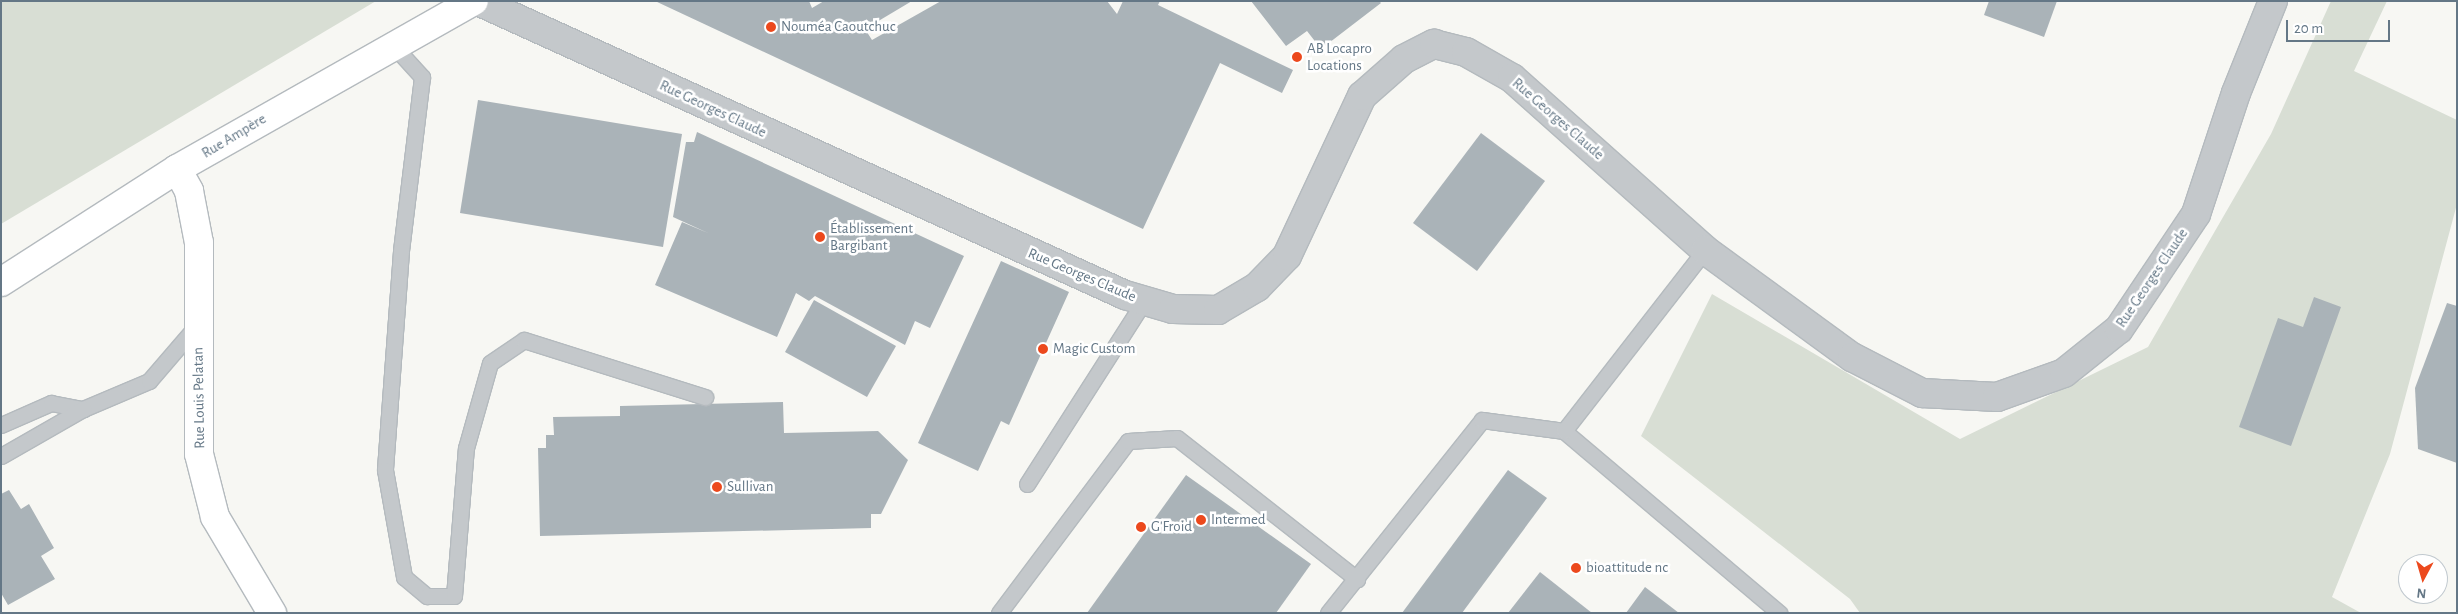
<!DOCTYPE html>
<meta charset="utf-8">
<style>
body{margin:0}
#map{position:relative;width:2458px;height:614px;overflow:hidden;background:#f7f7f3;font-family:"Alegreya Sans",sans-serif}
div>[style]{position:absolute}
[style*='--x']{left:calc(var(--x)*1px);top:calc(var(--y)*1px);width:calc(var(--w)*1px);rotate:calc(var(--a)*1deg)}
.green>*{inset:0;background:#d8ded4}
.building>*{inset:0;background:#aab3b8}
.roads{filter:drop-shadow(1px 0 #b4babe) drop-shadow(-1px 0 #b4babe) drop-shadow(0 1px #b4babe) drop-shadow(0 -1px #b4babe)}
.lane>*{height:15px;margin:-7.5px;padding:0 7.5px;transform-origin:7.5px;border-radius:7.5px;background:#c4c8cb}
.street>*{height:28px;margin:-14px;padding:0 14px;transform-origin:14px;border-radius:14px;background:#c4c8cb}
.secondary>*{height:28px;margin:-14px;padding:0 14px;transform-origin:14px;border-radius:14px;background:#fff}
.dots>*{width:14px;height:14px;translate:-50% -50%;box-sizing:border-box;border:2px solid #fff;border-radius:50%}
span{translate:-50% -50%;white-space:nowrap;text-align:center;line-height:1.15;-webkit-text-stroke:5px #fff;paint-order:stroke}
.poi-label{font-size:15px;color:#647786}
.left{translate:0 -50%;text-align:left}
.street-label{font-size:15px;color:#647786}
.frame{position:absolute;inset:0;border:2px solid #647786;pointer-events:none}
.north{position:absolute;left:2398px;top:554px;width:50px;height:50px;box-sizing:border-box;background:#fff;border:1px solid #c1c9cf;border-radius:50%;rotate:186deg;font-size:14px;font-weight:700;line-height:20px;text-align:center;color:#647786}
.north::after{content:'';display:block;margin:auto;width:18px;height:22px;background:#ec491d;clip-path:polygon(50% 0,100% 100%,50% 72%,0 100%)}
.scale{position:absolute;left:2286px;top:20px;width:104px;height:22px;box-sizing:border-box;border:2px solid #647786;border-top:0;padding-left:6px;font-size:15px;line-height:18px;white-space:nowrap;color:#647786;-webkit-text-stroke:4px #fff;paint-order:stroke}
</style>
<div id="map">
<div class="green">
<i style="clip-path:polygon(1px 1px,376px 1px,1px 224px)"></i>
<i style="clip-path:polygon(2331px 1px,2387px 1px,2354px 71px,2457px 120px,2457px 204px,2390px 454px,2332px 597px,2361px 613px,1860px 613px,1850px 599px,1641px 436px,1712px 294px,1960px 439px,2148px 347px,2271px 134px)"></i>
</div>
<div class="building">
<i style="clip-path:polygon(655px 1px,809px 1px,812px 8px,824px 1px,912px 1px,865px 29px,872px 40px,941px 1px,1107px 1px,1117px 14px,1123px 1px,1160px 1px,1158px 5px,1293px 70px,1282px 93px,1220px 63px,1143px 229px)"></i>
<i style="clip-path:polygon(1251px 1px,1379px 1px,1381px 3px,1321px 49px,1307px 31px,1286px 46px)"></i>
<i style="clip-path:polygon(1989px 1px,2057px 1px,2044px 37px,1984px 15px)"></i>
<i style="clip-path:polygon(478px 100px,682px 134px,663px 247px,460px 213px)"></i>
<i style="clip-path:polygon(697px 132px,964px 256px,930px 328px,915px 321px,905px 345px,815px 296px,809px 301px,796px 293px,777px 337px,655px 285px,682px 222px,708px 233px,673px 217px,686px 142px,694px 142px)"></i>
<i style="clip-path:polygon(1481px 133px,1545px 181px,1477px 271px,1413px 223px)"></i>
<i style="clip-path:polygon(1001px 261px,1069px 292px,1009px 425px,1001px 421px,978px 471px,918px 443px)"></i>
<i style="clip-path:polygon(2314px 297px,2341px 307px,2291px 446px,2239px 427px,2278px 318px,2303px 327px)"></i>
<i style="clip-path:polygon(814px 300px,896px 346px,867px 397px,785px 352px)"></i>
<i style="clip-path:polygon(2447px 303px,2457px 306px,2457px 463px,2418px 449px,2415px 388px)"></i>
<i style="clip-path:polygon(783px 402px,784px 433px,878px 431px,908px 460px,881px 514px,871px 514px,871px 528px,540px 536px,538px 448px,546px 448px,546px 435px,554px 435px,553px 417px,620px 416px,620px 406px)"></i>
<i style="clip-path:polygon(1508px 470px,1547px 498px,1462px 613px,1402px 613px)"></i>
<i style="clip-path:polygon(1186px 475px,1311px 564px,1276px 613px,1087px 613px)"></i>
<i style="clip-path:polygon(9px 490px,21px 509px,29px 504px,54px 548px,41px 556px,55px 579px,8px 605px,1px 593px,1px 494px)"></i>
<i style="clip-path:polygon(1540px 572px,1592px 613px,1508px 613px)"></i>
<i style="clip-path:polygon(1645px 587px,1679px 613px,1626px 613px)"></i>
</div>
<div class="roads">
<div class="lane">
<i style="--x:392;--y:44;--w:45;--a:47.7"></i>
<i style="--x:422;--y:77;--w:175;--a:96.9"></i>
<i style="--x:401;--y:251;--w:220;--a:94.2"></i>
<i style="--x:385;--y:470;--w:109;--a:79.9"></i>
<i style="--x:404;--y:577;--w:30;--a:40"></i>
<i style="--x:427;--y:596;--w:27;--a:0"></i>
<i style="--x:454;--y:596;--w:148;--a:-85.4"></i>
<i style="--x:466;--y:448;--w:88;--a:-74.2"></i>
<i style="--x:490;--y:363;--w:41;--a:-34.1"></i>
<i style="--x:524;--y:340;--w:190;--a:17.5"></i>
<i style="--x:1;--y:425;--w:55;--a:-23.7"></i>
<i style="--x:51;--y:403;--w:33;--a:11"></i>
<i style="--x:83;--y:409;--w:72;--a:-23"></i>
<i style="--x:149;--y:381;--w:75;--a:-49.3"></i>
<i style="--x:1564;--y:431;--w:282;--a:40.2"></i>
<i style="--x:1;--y:456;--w:95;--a:-29.8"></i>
<i style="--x:1027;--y:484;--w:217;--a:-57.4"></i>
<i style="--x:999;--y:613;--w:215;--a:-53.1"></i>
<i style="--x:1128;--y:441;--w:49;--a:-3.5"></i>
<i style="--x:1177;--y:438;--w:229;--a:38.1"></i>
<i style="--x:1328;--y:613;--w:247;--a:-51.4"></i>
<i style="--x:1482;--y:420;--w:83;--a:7.6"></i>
<i style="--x:1564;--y:431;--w:229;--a:-52.1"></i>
</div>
<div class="street">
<i style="--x:478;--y:1;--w:711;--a:24.44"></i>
<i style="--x:1125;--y:295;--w:50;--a:16.3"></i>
<i style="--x:1173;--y:309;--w:45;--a:1.3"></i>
<i style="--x:1218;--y:310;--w:45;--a:-30.5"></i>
<i style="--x:1257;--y:287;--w:43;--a:-45.9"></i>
<i style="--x:1287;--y:256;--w:177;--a:-64.9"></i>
<i style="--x:1362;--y:96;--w:56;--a:-41.4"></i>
<i style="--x:1404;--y:59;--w:34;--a:-27"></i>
<i style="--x:1434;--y:44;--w:33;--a:14"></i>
<i style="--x:1466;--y:52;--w:53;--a:29.5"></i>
<i style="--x:1512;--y:78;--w:259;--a:41.7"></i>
<i style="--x:1705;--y:250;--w:182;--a:36.1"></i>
<i style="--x:1852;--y:357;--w:79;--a:27.2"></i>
<i style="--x:1922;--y:393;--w:75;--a:3.1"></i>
<i style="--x:1997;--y:397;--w:71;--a:-19.7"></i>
<i style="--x:2064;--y:373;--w:70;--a:-38.7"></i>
<i style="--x:2119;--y:329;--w:138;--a:-56.2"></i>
<i style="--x:2196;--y:214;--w:127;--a:-71.7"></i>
<i style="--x:2236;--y:93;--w:99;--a:-68.1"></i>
</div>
<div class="secondary">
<i style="--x:177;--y:169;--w:25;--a:61"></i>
<i style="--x:189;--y:191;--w:53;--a:79.1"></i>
<i style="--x:199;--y:243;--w:211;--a:90"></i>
<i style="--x:199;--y:454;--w:65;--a:75.7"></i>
<i style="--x:215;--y:517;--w:112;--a:59.3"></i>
<i style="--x:1;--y:282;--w:209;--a:-32.7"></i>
<i style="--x:177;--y:169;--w:341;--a:-29.5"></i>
</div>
</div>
<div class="dots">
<i style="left:771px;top:27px;background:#ec491d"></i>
<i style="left:1297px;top:57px;background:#ec491d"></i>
<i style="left:820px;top:237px;background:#ec491d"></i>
<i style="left:1043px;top:349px;background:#ec491d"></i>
<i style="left:717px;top:487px;background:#ec491d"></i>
<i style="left:1201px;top:520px;background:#ec491d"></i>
<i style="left:1141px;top:527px;background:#ec491d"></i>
<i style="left:1576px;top:568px;background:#ec491d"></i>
</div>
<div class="poi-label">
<span class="left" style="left:781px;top:27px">Nouméa Caoutchuc</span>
<span class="left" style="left:1307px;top:57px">AB Locapro<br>Locations</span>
<span class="left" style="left:830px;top:237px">Établissement<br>Bargibant</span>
<span class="left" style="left:1053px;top:349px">Magic Custom</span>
<span class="left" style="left:727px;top:487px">Sullivan</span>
<span class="left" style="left:1211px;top:520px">Intermed</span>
<span class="left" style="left:1151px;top:527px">G'Froid</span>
<span class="left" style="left:1586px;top:568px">bioattitude nc</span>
</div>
<div class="street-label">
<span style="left:713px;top:109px;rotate:25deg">Rue Georges Claude</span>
<span style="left:1558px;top:119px;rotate:41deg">Rue Georges Claude</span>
<span style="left:234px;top:136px;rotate:-31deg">Rue Ampère</span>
<span style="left:1082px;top:275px;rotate:23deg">Rue Georges Claude</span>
<span style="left:2152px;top:278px;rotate:-56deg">Rue Georges Claude</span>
<span style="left:199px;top:398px;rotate:-91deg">Rue Louis Pelatan</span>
</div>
<div class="frame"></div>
<div class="north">N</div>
<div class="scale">20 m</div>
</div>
